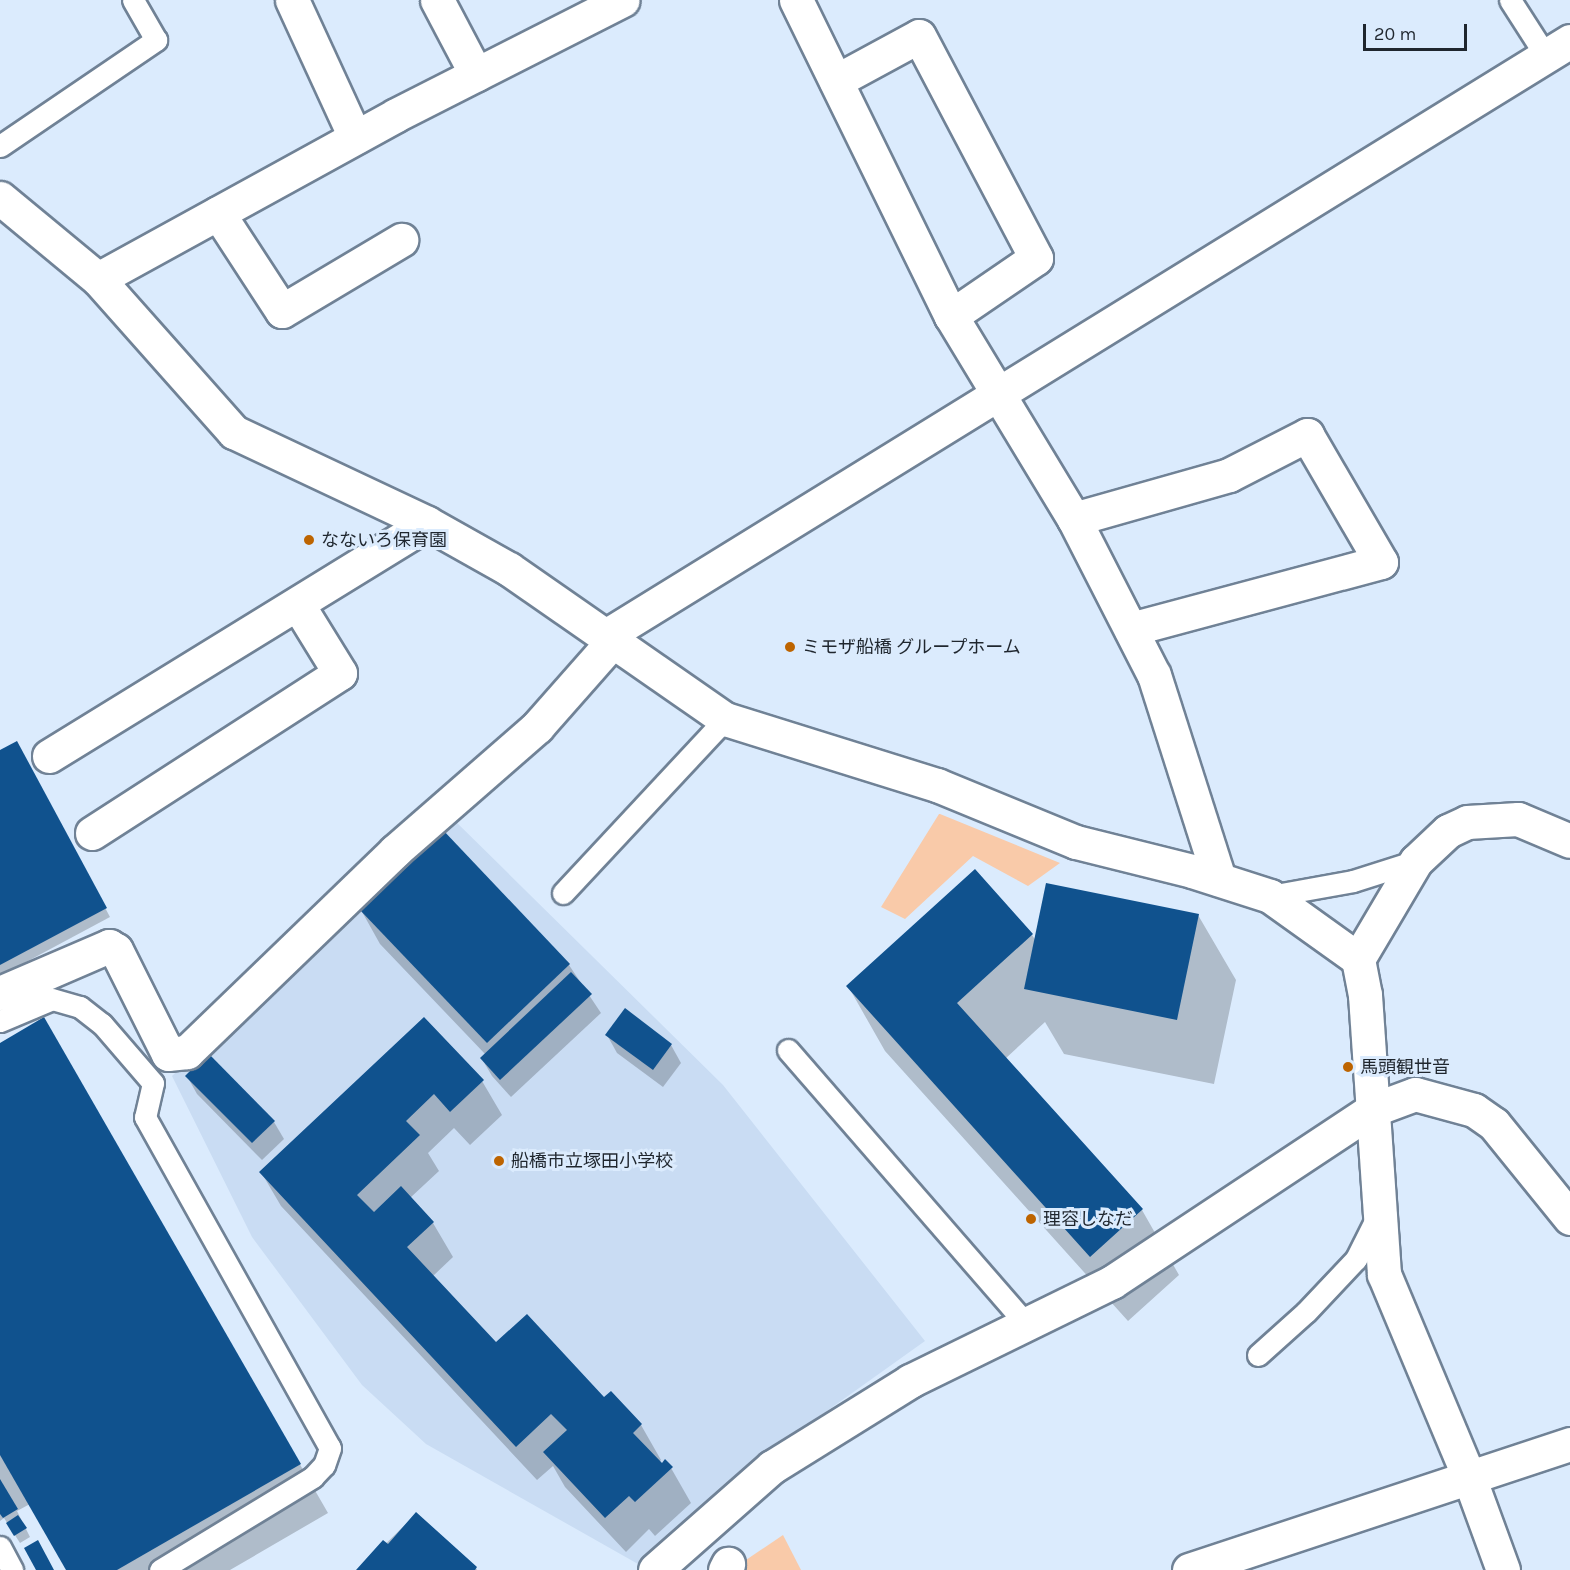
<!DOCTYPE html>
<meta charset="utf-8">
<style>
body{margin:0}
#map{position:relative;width:1570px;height:1570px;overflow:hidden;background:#dbebfd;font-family:Karla,"Noto Sans JP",sans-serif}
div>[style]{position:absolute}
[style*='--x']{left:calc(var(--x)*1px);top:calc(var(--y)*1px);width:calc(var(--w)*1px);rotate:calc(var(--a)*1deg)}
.built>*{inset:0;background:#c9dcf3}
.green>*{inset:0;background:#f9caa9}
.shadow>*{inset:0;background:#0003}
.building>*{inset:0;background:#10528e}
.roads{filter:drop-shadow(2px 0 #708296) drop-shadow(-2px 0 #708296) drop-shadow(0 2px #708296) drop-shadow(0 -2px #708296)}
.service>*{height:21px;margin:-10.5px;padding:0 10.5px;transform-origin:10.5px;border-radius:10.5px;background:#fff}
.minor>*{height:33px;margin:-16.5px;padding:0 16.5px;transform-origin:16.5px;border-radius:16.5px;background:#fff}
.dots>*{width:16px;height:16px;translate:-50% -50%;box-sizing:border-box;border:3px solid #dbebfd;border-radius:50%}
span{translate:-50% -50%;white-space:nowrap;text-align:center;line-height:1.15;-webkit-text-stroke:6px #dbebfd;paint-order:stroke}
.poi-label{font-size:18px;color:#1f262e}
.left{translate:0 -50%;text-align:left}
.scale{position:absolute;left:1363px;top:24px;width:104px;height:27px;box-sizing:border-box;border:3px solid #1f262e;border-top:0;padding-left:8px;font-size:18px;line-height:21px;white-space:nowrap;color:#1f262e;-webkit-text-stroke:4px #dbebfd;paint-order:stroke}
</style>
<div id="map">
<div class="built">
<i style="clip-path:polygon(449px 815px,723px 1085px,925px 1341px,730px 1480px,638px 1564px,426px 1444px,362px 1385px,252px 1237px,172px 1076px)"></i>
</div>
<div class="green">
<i style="clip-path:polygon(939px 814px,940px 814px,1060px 863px,1028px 886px,973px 856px,905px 919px,881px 907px)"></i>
<i style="clip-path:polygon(783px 1535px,801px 1570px,738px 1570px,743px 1562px)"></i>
</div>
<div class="shadow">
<i style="clip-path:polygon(17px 743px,110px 917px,0 976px,0 752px)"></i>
<i style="clip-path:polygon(361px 910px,569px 965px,601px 1013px,511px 1097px,492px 1076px,482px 1059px,486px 1055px,380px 944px)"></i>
<i style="clip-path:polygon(1198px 915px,1236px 980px,1214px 1084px,1064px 1054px,1045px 1022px,1005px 1059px,1142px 1210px,1179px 1275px,1128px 1321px,885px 1051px,848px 986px,1032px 935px,1036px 941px)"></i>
<i style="clip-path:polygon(625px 1011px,671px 1045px,681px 1063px,663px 1087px,617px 1053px,607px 1035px)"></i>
<i style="clip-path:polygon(43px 1019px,328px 1513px,230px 1570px,68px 1570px,30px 1504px,17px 1511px,30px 1537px,20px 1543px,4px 1518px,0 1521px,0 1044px)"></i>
<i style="clip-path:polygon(424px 1019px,482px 1081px,502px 1115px,470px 1145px,454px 1128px,428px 1153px,439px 1171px,410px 1198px,433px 1223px,453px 1257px,433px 1276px,496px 1344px,604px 1399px,611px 1393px,641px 1425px,661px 1460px,659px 1462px,671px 1468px,691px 1503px,655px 1536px,649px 1529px,626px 1552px,565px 1487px,553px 1466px,537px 1480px,281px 1206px,261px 1172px)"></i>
<i style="clip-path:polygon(187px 1076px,274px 1122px,284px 1139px,262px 1160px,197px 1094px)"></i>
<i style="clip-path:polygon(416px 1514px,476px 1568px,477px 1570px,359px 1570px)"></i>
</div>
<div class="building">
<i style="clip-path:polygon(17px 741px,107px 908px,0 965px,0 750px)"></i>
<i style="clip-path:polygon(442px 829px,570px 964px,487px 1043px,359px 909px)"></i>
<i style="clip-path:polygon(975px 869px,1033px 934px,957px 1003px,1143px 1209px,1090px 1257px,846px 986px)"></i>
<i style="clip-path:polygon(1046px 883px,1199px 914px,1177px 1020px,1024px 989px)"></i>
<i style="clip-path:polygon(571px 972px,592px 994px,500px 1080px,480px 1058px)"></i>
<i style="clip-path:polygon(625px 1008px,672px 1044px,653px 1070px,605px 1035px)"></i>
<i style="clip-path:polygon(44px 1017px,301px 1464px,117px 1570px,66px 1570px,0 1455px,0 1043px)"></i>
<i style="clip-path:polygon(424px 1017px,484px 1080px,450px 1112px,434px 1094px,406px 1121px,420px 1135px,357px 1195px,374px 1212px,401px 1186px,434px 1222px,407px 1247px,496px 1342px,527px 1314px,604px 1397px,611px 1391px,642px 1424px,633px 1433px,662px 1463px,665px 1459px,673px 1467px,635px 1502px,629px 1496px,605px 1518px,543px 1452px,567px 1430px,551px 1414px,516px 1447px,259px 1172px)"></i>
<i style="clip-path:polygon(208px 1053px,275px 1121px,252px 1143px,185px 1076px)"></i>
<i style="clip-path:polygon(0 1479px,18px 1509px,3px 1518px,0 1514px)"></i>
<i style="clip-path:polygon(416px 1512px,477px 1567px,475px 1570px,356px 1570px,383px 1540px,388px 1544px)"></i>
<i style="clip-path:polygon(18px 1515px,27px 1528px,14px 1536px,6px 1523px)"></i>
<i style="clip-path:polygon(38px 1540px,54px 1570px,36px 1570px,24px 1548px)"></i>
</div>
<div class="roads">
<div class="service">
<i style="--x:1510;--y:0;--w:67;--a:57.3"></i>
<i style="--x:0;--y:146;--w:189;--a:-34.2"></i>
<i style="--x:156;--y:40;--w:46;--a:-119.9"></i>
<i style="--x:563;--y:893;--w:238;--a:-47"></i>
<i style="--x:1270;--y:896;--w:84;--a:-10.2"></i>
<i style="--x:1353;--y:881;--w:66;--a:-17.6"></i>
<i style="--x:0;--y:1021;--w:56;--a:-22.9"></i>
<i style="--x:52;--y:999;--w:29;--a:16"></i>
<i style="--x:80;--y:1007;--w:28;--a:38"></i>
<i style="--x:102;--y:1024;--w:78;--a:49.2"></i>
<i style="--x:153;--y:1083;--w:35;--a:103"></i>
<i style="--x:145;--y:1117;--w:379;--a:60.8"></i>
<i style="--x:330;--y:1448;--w:18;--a:109"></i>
<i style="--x:324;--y:1465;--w:16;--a:133"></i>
<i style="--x:313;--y:1477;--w:179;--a:148.7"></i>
<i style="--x:788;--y:1050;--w:362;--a:49"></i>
<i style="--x:1258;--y:1355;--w:64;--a:-41.9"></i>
<i style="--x:1306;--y:1312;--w:73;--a:-46.7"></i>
<i style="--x:1356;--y:1259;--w:49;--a:-63.4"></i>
<i style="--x:0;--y:1547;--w:26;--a:62"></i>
</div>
<div class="minor">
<i style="--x:292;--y:0;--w:151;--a:65.3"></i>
<i style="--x:437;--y:0;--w:84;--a:62.2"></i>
<i style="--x:796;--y:0;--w:352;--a:63.9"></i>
<i style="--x:951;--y:316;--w:237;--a:58.8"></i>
<i style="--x:1074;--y:519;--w:175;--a:62.9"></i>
<i style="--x:1154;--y:675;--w:214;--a:72.3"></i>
<i style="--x:836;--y:81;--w:94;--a:-28.5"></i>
<i style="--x:919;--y:36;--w:251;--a:62.2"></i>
<i style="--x:1036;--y:258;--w:103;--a:145.7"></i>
<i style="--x:0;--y:198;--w:127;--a:39.6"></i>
<i style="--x:98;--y:279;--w:205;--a:48.4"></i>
<i style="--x:234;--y:432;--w:213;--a:25.2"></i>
<i style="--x:427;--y:523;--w:94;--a:29.3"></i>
<i style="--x:509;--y:569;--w:263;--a:34.8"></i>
<i style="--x:725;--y:719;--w:222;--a:17.3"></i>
<i style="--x:937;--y:785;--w:150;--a:22.3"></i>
<i style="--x:1076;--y:842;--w:120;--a:14"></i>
<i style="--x:1192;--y:871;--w:82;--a:17.8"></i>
<i style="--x:1270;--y:896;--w:108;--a:35.6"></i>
<i style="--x:1358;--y:959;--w:37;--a:79"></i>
<i style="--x:1365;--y:995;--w:280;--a:86.1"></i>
<i style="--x:1384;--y:1274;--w:220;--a:67.3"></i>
<i style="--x:1469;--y:1477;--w:99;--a:69.9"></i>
<i style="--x:218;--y:213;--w:117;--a:56.9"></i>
<i style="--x:282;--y:311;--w:139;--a:-30.8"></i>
<i style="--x:98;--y:279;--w:340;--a:-28.8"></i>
<i style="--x:396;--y:115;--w:254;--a:-26.9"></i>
<i style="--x:1074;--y:519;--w:161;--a:-15.8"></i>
<i style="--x:1229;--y:475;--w:88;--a:-27.1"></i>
<i style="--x:1307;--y:435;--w:147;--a:59.8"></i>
<i style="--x:1381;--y:562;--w:259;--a:165"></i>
<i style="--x:604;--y:637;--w:1135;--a:-31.67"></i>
<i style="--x:49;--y:756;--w:444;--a:-31.6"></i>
<i style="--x:92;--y:833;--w:295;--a:-32.8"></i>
<i style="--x:340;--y:673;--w:80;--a:-121.7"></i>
<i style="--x:1358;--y:959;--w:114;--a:-59.4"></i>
<i style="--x:1416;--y:861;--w:44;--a:-43.2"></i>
<i style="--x:1448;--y:831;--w:21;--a:-25"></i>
<i style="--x:1467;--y:822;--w:51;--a:-3.4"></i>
<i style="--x:1518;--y:819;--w:56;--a:22.9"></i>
<i style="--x:0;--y:993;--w:119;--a:-23.3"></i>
<i style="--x:109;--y:946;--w:8;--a:30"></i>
<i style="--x:116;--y:950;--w:116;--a:63.4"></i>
<i style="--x:168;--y:1054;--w:19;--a:-6"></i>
<i style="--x:187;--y:1052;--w:289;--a:-44"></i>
<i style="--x:395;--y:851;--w:189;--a:-41.1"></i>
<i style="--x:537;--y:727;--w:113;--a:-48.6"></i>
<i style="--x:655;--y:1570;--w:156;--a:-41.4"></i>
<i style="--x:772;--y:1467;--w:163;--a:-31.9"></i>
<i style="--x:910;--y:1381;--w:225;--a:-26.1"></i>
<i style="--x:1112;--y:1282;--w:312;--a:-33.5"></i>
<i style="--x:1372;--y:1110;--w:46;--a:-20.4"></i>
<i style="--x:1415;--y:1094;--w:61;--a:15.2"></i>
<i style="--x:1474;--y:1110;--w:24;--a:35"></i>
<i style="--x:1494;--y:1124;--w:121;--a:51"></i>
<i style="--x:725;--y:1570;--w:7;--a:-63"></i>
<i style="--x:1189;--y:1570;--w:401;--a:-18.3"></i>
</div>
</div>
<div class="dots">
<i style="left:309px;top:540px;background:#bd6400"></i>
<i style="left:790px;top:647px;background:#bd6400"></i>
<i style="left:1348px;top:1067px;background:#bd6400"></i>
<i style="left:499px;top:1161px;background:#bd6400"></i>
<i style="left:1031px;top:1219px;background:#bd6400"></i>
</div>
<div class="poi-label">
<span class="left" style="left:321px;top:540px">なないろ保育園</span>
<span class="left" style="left:802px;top:647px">ミモザ船橋 グループホーム</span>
<span class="left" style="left:1360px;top:1067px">馬頭観世音</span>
<span class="left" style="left:511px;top:1161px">船橋市立塚田小学校</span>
<span class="left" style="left:1043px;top:1219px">理容しなだ</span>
</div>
<div class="scale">20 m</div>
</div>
